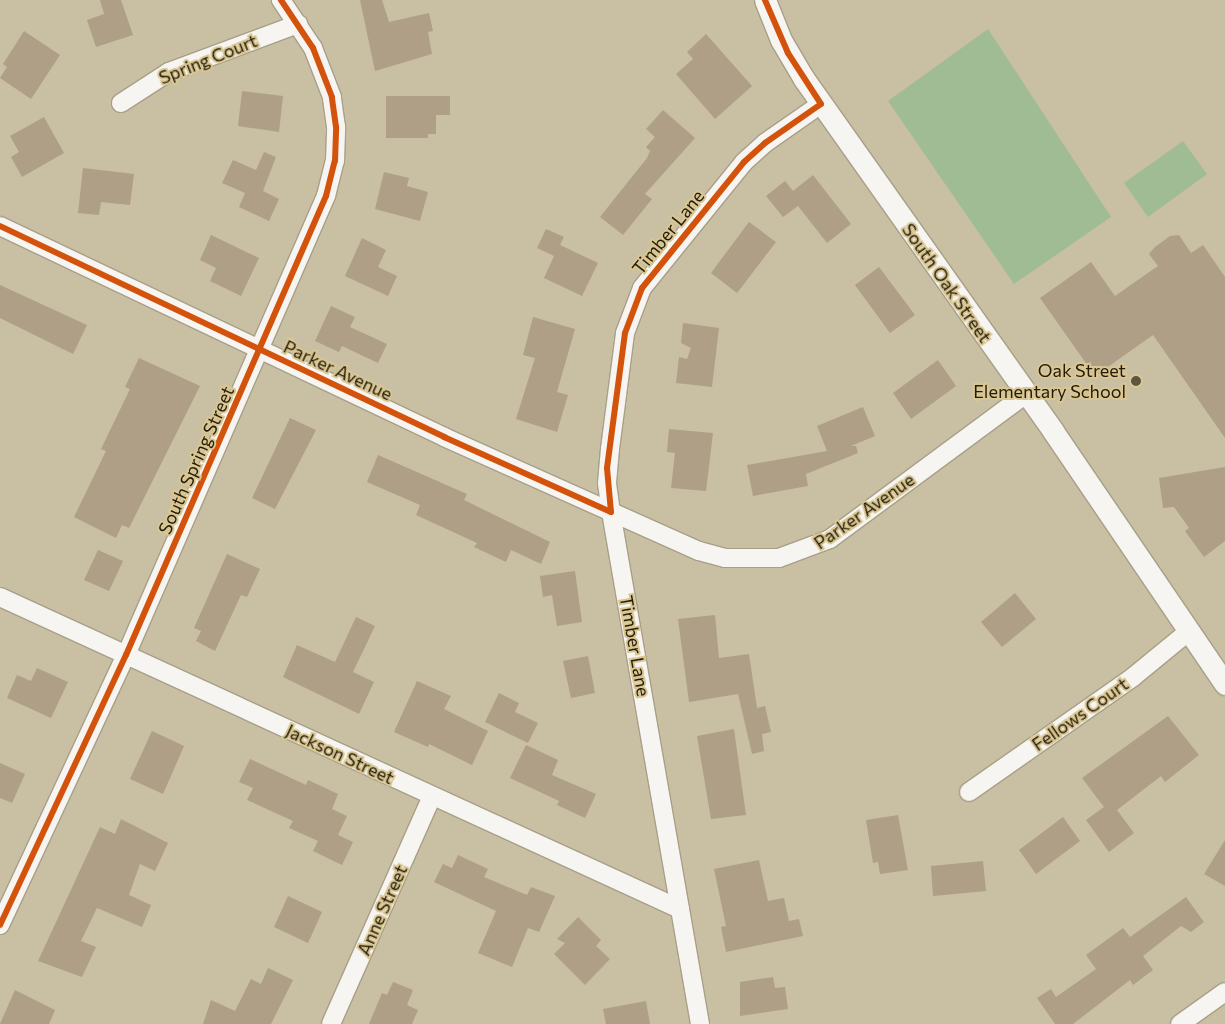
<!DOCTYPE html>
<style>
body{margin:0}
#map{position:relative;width:1225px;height:1024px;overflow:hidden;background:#c9bfa3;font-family:Commissioner,sans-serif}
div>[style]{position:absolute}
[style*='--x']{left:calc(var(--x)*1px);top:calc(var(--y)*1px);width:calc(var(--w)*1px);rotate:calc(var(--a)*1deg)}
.green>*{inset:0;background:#a0bc95}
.building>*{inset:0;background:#ae9f86}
.roads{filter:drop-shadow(1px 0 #a79f88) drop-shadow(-1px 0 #a79f88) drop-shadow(0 1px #a79f88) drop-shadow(0 -1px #a79f88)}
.minor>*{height:18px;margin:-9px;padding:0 9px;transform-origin:9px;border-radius:9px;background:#f7f5f1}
.tertiary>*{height:21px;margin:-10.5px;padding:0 10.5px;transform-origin:10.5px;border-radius:10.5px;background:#f7f5f1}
.cycleway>*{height:6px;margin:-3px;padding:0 3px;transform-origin:3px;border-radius:3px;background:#d4530c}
.dots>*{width:14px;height:14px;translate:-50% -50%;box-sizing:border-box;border:2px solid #d9c693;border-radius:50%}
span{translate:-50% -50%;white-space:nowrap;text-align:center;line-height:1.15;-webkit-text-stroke:4px #d9c693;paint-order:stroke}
.street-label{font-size:18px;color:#231c08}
.poi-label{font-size:18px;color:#231c08}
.right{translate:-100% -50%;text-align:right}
</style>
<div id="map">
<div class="green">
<i style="clip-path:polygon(988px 29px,1111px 217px,1014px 284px,888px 101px)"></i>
<i style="clip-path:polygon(1183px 141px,1207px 174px,1148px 217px,1124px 183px)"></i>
</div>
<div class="building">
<i style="clip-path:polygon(100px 0,121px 0,133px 35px,96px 47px,87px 20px,104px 14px)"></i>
<i style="clip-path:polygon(360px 0,382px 0,389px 22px,429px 13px,433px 31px,428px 32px,432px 54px,375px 71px)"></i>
<i style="clip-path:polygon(24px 31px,60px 55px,31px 99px,0 78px,7px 67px,3px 64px)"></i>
<i style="clip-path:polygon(706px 34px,752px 86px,715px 119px,676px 74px,693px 59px,687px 52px)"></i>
<i style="clip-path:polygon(242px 91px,283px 96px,279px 132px,238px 126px)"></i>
<i style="clip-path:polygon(386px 96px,450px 96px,450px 115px,436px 115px,436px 134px,428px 134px,428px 138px,386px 138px)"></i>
<i style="clip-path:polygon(663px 110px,695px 138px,645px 194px,652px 199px,623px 235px,600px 217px,647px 158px,650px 151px,646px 147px,655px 137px,646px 129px)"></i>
<i style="clip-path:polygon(44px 117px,64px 153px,22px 177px,11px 157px,19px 152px,10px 136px)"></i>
<i style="clip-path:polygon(264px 152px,276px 157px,263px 191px,279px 199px,269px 221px,239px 207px,245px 193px,222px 183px,233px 160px,256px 170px)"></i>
<i style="clip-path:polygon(83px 168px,134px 174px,130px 205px,101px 202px,99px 215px,78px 213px)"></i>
<i style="clip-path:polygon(384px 172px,409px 178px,407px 186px,428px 192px,420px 221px,375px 209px)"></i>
<i style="clip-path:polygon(813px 175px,851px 224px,827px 243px,798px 206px,783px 217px,766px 196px,785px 181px,793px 191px)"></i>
<i style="clip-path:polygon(749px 222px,776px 242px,737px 293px,711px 273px)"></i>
<i style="clip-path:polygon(546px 229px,564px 237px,560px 245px,598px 263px,582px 296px,544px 278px,554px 256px,537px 248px)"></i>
<i style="clip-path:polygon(211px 235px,259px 258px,241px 296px,210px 281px,216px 268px,200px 260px)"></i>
<i style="clip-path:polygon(1179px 235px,1191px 253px,1203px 245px,1225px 277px,1225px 438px,1153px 335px,1095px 376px,1040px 298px,1091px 262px,1115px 296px,1158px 266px,1149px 254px,1155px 247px,1170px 236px)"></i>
<i style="clip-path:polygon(362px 238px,386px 250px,378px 267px,397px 276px,388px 296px,345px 276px)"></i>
<i style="clip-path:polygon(879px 267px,915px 315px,890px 333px,855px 285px)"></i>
<i style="clip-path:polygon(0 285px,87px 325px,73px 354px,0 318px)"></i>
<i style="clip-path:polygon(331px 306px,355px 317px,350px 327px,387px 344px,378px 363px,342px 346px,339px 352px,315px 341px)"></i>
<i style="clip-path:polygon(533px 317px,575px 329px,557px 392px,568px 395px,557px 432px,516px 419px,535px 358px,523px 355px)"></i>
<i style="clip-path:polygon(683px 323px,719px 328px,712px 387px,676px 383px,679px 357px,687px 359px,691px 348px,681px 343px)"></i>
<i style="clip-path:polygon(139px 358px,200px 386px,129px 528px,122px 525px,116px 538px,74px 517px,106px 451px,101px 449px,130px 389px,125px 387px)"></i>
<i style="clip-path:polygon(938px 360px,956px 386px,911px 419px,893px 393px)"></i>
<i style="clip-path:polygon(863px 407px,875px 436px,851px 446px,856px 446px,858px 453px,806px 474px,808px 486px,753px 496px,747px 465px,827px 451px,817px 426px)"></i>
<i style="clip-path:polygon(290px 418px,316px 430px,275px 509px,252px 498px)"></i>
<i style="clip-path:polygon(669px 429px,713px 433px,706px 491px,671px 488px,675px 453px,667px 452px)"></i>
<i style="clip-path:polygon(378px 455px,467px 494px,464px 500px,550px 542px,541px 564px,511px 550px,506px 562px,474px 547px,477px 543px,416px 515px,420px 505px,367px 482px)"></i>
<i style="clip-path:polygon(1225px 467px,1225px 541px,1204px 557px,1185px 531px,1189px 528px,1174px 507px,1163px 508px,1159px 478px)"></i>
<i style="clip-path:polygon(98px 550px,123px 561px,109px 591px,84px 580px)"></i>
<i style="clip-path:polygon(227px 554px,260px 569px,247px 597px,241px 595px,215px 651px,196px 641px,201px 631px,194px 628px)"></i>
<i style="clip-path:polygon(575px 571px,582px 622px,557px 626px,552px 595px,543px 597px,540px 576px)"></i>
<i style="clip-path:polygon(1015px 593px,1036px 619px,1002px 647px,981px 622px)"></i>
<i style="clip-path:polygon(715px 615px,719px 658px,749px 654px,757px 708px,765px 706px,771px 732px,762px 734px,764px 751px,752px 754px,738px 694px,689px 702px,678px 619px)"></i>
<i style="clip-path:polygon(356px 617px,375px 626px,353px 672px,374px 682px,359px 714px,283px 677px,297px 645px,335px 662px)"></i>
<i style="clip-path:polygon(588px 656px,595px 693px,571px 698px,563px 661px)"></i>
<i style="clip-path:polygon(37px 668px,68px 682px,51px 718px,7px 698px,17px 675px,31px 681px)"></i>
<i style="clip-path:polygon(417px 681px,451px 696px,444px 709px,488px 731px,472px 765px,429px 744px,428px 747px,394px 732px)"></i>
<i style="clip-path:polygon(499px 693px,519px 703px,515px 712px,538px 723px,528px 743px,485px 722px)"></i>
<i style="clip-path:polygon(1168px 716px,1199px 755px,1165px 782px,1161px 776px,1117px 810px,1134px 833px,1109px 852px,1086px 820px,1104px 807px,1082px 778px)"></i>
<i style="clip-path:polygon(734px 729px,746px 815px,711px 819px,697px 736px)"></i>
<i style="clip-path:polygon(152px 731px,184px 746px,163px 794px,130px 779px)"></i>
<i style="clip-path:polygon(526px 745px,558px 760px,552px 775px,596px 794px,585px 818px,557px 805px,559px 801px,510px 778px)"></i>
<i style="clip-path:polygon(250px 759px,306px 785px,308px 780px,338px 794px,332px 809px,347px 816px,338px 835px,353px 842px,342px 865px,313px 851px,318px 841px,289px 828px,293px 821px,247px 800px,253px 788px,239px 782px)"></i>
<i style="clip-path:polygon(0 763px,25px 774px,12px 803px,0 798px)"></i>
<i style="clip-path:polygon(898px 815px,908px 870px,880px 874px,878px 862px,873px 863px,866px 820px)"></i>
<i style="clip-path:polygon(1063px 817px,1080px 841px,1036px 874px,1019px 850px)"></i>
<i style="clip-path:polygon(121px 819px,168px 843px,155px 871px,140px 864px,129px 895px,151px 905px,142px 927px,97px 908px,81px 941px,96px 947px,82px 977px,38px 961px,100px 827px,115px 834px)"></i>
<i style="clip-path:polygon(1225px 840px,1225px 886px,1204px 874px)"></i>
<i style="clip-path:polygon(458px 855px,488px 869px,484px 877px,527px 895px,531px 887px,555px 896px,539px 932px,528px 928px,512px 967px,478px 953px,496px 911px,434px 882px,443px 864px,452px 868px)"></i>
<i style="clip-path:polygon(759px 860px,768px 901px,784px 898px,789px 921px,799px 919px,803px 936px,726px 952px,721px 927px,726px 926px,714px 869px)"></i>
<i style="clip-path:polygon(983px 861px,986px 891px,933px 896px,931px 866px)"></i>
<i style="clip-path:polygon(288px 896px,322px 912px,308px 943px,274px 927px)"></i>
<i style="clip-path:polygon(1186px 897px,1204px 922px,1191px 932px,1181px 926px,1143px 956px,1153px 970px,1133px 985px,1130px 980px,1073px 1024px,1055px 1024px,1037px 998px,1051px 989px,1056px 997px,1096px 969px,1086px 955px,1123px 928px,1130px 937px)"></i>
<i style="clip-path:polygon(578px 917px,601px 940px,596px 946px,610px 959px,585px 985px,554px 954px,565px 943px,557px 939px)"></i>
<i style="clip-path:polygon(268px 968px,293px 980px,271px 1024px,203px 1024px,211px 1000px,235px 1011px,251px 979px,261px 984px)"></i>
<i style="clip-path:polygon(773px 977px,775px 988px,785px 987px,788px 1009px,740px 1016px,740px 982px)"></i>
<i style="clip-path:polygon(393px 982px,413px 990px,407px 1005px,418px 1010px,412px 1024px,369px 1024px,382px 993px,387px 995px)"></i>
<i style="clip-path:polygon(15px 990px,55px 1010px,49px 1024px,0 1024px)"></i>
<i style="clip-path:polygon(646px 1001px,650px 1024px,606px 1024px,603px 1009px)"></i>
</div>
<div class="roads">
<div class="minor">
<i style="--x:121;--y:103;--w:57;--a:-32.9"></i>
<i style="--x:169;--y:72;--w:138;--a:-20.4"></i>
<i style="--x:0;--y:226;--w:492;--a:25.4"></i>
<i style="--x:444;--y:437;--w:279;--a:24.1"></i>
<i style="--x:699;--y:551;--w:27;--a:15"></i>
<i style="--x:725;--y:558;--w:54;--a:0"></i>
<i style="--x:779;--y:558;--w:54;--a:-20.4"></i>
<i style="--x:830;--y:539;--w:244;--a:-36.5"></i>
<i style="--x:0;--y:597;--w:748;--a:24.65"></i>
<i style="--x:969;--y:792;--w:200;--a:-35"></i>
<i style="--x:1133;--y:677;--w:71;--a:-39.3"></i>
<i style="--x:0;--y:925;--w:298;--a:-65"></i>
<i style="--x:126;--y:655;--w:501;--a:-66.46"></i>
<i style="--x:326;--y:196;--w:36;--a:-76"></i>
<i style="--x:335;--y:161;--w:34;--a:-88"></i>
<i style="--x:336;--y:127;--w:30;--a:-98"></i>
<i style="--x:332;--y:97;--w:53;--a:-111.2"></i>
<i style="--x:313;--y:48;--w:58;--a:-123.7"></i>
<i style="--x:331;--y:1024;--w:249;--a:-66.1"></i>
<i style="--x:700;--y:1024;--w:520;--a:-99.86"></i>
<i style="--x:611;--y:512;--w:29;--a:-98"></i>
<i style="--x:607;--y:483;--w:34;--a:-85"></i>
<i style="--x:610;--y:449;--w:117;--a:-82.6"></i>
<i style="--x:625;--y:333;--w:48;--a:-69.3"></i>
<i style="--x:642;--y:288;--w:162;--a:-51"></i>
<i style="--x:744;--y:162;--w:28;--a:-42"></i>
<i style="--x:765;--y:143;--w:68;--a:-34.9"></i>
<i style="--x:1180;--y:1024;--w:55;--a:-35.4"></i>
</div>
<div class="tertiary">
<i style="--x:765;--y:0;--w:43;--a:68.2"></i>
<i style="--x:781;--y:40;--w:45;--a:59.5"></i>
<i style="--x:804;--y:79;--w:431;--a:54.7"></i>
<i style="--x:1053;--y:431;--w:306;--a:55.8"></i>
</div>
</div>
<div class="cycleway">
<i style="--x:0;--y:226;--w:492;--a:25.4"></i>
<i style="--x:444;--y:437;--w:183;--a:24.2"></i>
<i style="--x:611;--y:512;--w:44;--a:-95.2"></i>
<i style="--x:607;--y:468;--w:136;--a:-82.4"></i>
<i style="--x:625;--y:333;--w:48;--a:-69.3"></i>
<i style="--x:642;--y:288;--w:162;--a:-51"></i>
<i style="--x:744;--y:162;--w:28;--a:-42"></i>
<i style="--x:765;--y:143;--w:68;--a:-34.9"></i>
<i style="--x:821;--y:104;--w:61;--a:-122.9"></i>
<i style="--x:788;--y:53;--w:58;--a:-113.5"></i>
<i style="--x:0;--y:925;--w:298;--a:-65"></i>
<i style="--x:126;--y:655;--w:501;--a:-66.46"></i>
<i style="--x:326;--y:196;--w:36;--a:-76"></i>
<i style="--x:335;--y:161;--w:34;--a:-88"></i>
<i style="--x:336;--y:127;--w:30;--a:-98"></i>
<i style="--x:332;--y:97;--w:53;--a:-111.2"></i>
<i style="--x:313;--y:48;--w:58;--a:-123.7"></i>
</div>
<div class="dots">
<i style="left:1136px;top:381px;background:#5d553e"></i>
</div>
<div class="street-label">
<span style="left:208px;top:59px;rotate:-22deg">Spring Court</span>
<span style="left:668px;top:232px;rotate:-51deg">Timber Lane</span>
<span style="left:947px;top:283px;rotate:55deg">South Oak Street</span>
<span style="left:338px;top:370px;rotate:25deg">Parker Avenue</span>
<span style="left:196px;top:460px;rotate:-66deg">South Spring Street</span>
<span style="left:864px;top:511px;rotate:-35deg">Parker Avenue</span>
<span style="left:635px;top:646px;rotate:80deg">Timber Lane</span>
<span style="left:1080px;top:714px;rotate:-35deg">Fellows Court</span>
<span style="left:340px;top:754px;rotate:25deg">Jackson Street</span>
<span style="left:382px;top:910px;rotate:-66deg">Anne Street</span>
</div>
<div class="poi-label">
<span class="right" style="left:1126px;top:381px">Oak Street<br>Elementary School</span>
</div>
</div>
